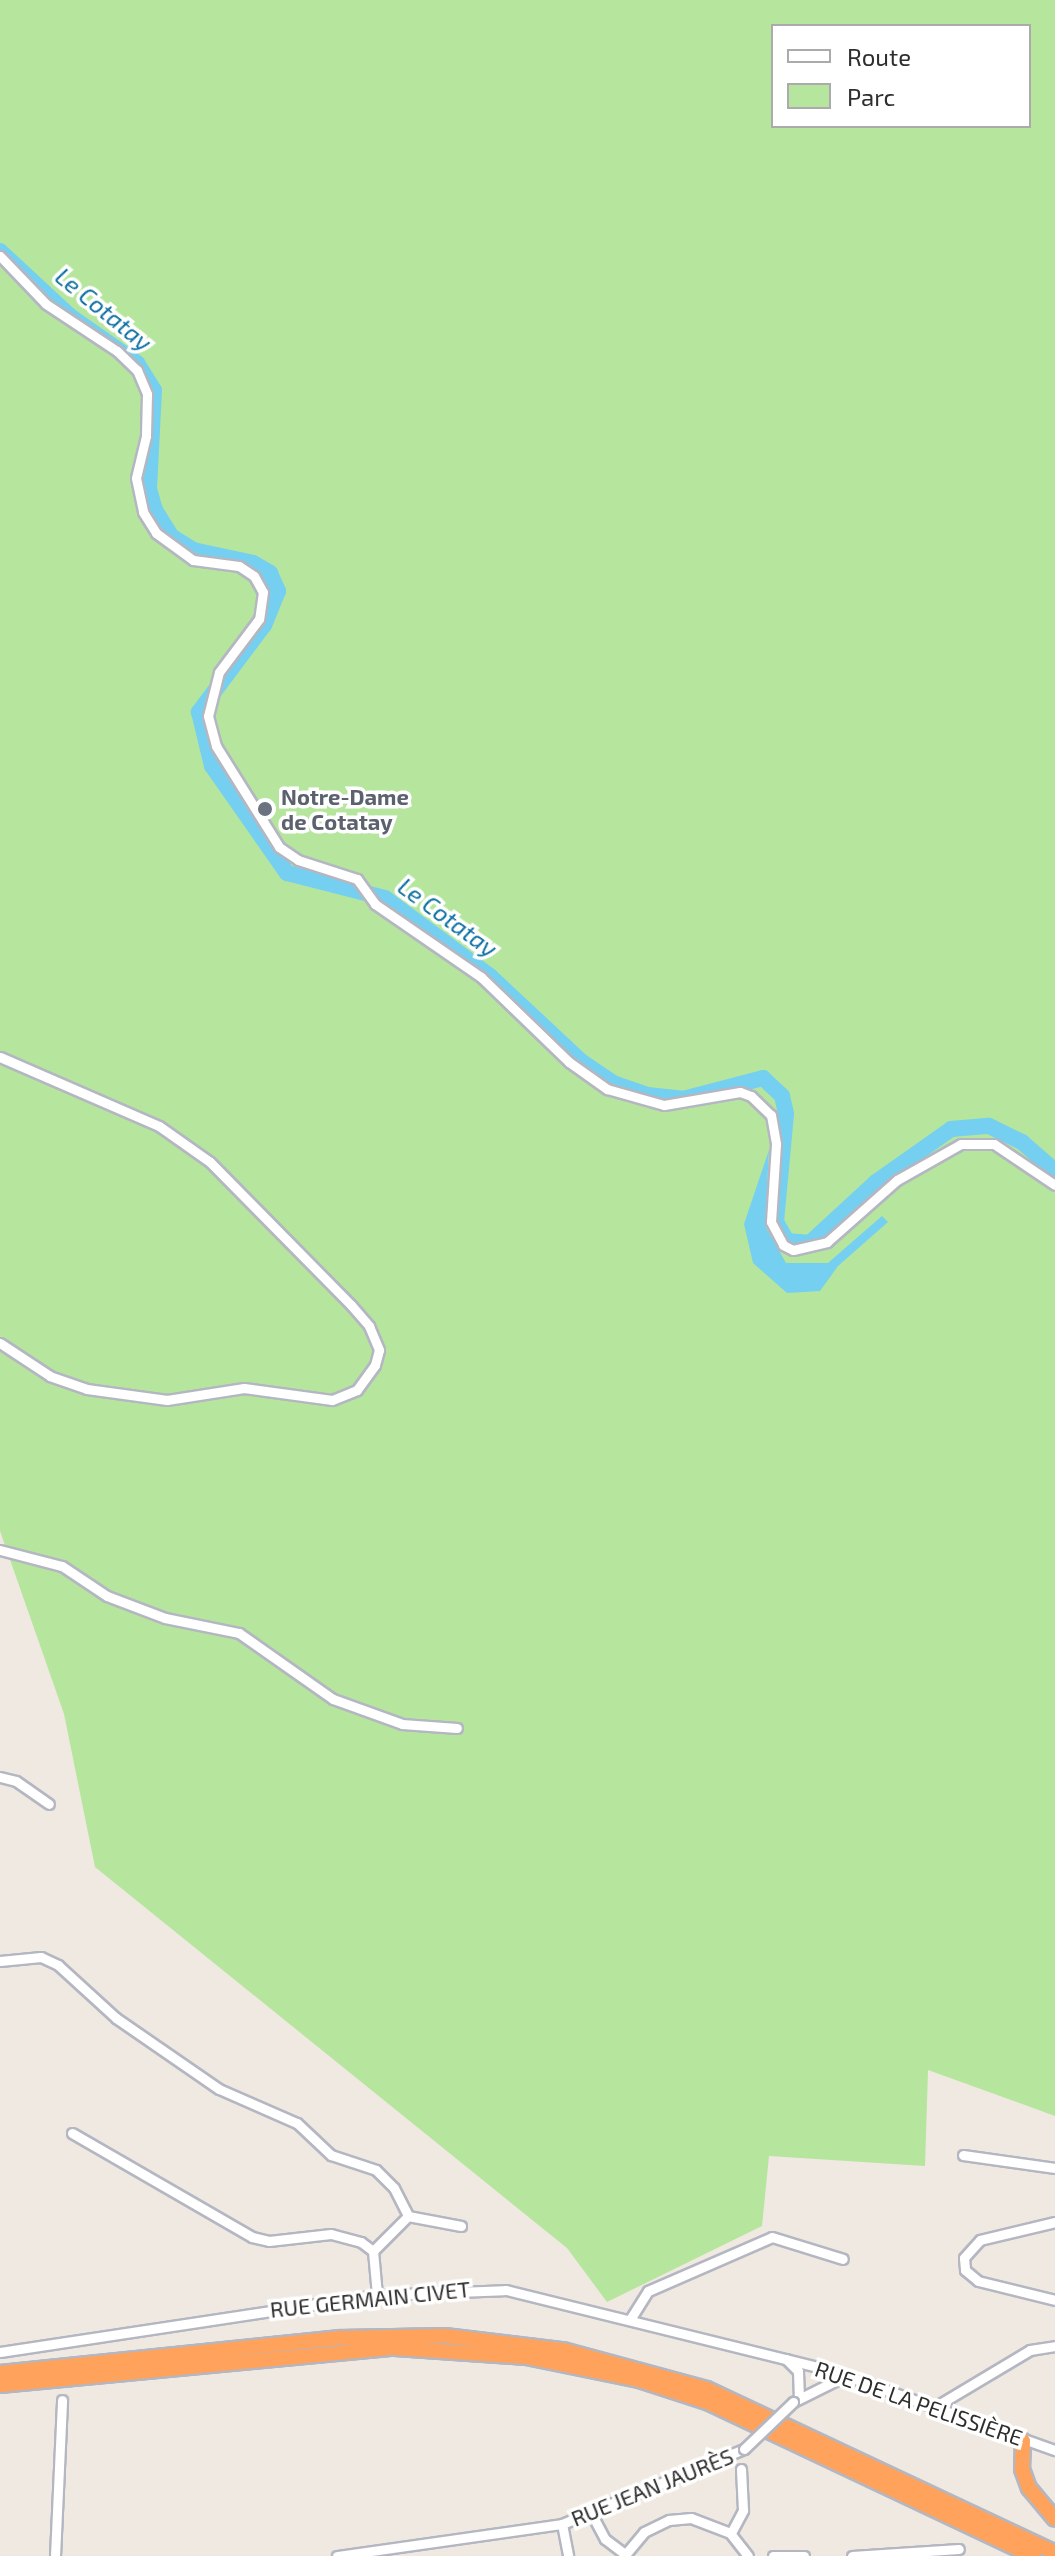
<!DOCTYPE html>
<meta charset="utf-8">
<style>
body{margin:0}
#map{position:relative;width:1055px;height:2556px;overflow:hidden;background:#efe9e1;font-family:"Exo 2",sans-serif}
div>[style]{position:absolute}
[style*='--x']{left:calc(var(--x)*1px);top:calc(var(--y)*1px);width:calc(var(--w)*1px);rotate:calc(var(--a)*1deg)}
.green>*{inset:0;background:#b6e59e}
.water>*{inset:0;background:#75cff0}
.river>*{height:16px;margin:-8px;padding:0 8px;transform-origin:8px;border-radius:8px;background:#75cff0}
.roads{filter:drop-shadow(2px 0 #b4b7c1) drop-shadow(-2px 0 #b4b7c1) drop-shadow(0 2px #b4b7c1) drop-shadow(0 -2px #b4b7c1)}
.minor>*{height:9px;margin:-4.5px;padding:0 4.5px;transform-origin:4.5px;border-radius:4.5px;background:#fff}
.highway>*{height:14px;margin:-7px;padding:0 7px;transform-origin:7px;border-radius:7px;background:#ffa35c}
.bridges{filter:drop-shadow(2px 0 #b4b7c1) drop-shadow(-2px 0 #b4b7c1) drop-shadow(0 2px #b4b7c1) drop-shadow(0 -2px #b4b7c1)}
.minor-bridge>*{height:9px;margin:-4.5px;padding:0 4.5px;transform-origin:4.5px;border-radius:4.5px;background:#fff}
.dots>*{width:22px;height:22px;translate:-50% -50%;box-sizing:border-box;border:4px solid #fff;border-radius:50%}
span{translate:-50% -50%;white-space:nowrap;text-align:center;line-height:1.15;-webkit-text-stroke:7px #fff;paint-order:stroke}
.worship-label{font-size:22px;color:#5b616d;font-weight:700}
.left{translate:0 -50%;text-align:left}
.street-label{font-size:22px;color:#2e2e2e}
.water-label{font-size:24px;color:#0d6fa3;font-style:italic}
.legend{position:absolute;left:771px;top:24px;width:260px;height:104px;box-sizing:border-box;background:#fff;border:2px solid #ababab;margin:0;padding:10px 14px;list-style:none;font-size:24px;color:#2e2e2e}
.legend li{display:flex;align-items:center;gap:16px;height:40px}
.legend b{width:40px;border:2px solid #ababab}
</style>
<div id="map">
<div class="green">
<i style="clip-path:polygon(evenodd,0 0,1055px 0,1055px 2116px,928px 2070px,925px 2166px,769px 2156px,762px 2226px,607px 2302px,567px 2248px,95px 1867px,64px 1714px,0 1531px,0 0,773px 26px,1029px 26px,1029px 126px,773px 126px,773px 26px)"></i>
</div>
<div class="water">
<i style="clip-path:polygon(769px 1150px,765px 1226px,786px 1263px,828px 1263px,882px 1216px,888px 1222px,838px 1266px,820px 1291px,787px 1293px,753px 1263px,744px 1224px)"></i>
</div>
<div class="river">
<i style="--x:0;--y:251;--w:96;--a:42.9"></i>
<i style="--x:70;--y:316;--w:82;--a:35"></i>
<i style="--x:137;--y:363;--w:32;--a:58"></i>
<i style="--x:154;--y:390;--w:99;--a:92.9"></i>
<i style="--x:149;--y:489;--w:22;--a:74"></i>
<i style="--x:155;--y:510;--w:31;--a:58"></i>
<i style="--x:171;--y:536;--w:26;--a:32"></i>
<i style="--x:193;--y:550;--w:61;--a:12.2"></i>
<i style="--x:253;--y:563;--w:20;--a:30"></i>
<i style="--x:270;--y:573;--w:20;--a:66"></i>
<i style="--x:278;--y:591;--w:37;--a:112"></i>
<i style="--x:264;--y:625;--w:109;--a:126.8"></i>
<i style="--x:199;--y:712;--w:56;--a:76.5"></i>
<i style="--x:212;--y:766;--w:131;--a:55"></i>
<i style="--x:287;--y:873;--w:101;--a:14.3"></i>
<i style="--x:385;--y:898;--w:131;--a:36.6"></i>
<i style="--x:490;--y:976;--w:126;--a:43.1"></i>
<i style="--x:582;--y:1062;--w:37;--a:34"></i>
<i style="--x:613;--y:1083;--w:36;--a:19"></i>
<i style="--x:647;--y:1095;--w:36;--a:6"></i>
<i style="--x:683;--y:1099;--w:83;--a:-14.7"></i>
<i style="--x:763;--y:1078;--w:26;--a:43"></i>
<i style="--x:782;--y:1096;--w:18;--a:77"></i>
<i style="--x:786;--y:1114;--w:108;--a:95.3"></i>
<i style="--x:776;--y:1222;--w:22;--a:60"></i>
<i style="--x:787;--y:1241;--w:23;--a:5"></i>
<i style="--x:810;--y:1243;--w:90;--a:-42.7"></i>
<i style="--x:876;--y:1182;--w:92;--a:-35.2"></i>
<i style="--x:951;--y:1129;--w:38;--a:-5"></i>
<i style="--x:989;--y:1126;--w:37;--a:26"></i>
<i style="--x:1022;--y:1142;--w:44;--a:41.3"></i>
</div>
<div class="roads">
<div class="minor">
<i style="--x:0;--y:256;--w:66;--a:46.2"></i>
<i style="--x:46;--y:304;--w:85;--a:33.5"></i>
<i style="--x:117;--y:351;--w:28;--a:44"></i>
<i style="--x:137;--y:370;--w:26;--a:67"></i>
<i style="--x:147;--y:394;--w:42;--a:91.4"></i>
<i style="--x:146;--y:436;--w:43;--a:103.4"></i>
<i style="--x:136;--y:478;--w:35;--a:78"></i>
<i style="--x:143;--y:512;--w:25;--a:58"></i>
<i style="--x:156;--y:533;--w:46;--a:36.1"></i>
<i style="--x:193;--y:560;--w:46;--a:7.4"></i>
<i style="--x:239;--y:566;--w:18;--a:34"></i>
<i style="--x:254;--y:576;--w:18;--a:61"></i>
<i style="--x:263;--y:592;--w:27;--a:98"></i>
<i style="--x:259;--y:619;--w:66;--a:127"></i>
<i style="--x:219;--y:672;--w:45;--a:104"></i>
<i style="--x:208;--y:716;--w:31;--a:75"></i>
<i style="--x:216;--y:746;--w:119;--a:58"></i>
<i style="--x:279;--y:847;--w:23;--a:34"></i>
<i style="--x:298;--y:860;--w:62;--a:17.9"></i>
<i style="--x:357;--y:879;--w:31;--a:54"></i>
<i style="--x:375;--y:904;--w:129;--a:34.6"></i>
<i style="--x:481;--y:977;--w:122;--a:44"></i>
<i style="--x:569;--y:1062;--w:47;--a:35.4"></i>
<i style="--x:607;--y:1089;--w:59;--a:15.7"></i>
<i style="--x:664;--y:1105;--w:77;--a:-9.7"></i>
<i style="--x:740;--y:1092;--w:12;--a:20"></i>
<i style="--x:751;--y:1096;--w:28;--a:44"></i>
<i style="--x:771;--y:1115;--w:29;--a:80"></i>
<i style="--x:776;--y:1144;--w:78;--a:93.7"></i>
<i style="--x:771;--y:1222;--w:26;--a:62"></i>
<i style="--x:783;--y:1245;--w:11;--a:27"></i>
<i style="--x:793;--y:1250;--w:35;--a:-13"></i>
<i style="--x:827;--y:1242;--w:94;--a:-41.5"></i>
<i style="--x:897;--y:1180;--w:73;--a:-29.4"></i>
<i style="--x:961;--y:1144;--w:33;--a:0"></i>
<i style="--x:994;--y:1144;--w:73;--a:33.9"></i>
<i style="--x:0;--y:1057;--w:173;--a:23.5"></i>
<i style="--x:159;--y:1126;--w:62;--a:35.2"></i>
<i style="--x:210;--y:1162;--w:201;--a:45.4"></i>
<i style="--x:351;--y:1305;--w:28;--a:49"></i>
<i style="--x:369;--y:1326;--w:26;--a:67"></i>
<i style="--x:379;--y:1350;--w:16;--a:105"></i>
<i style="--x:375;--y:1365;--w:31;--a:126"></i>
<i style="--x:357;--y:1390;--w:27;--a:158"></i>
<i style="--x:332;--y:1400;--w:89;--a:-172.2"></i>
<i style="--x:244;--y:1388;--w:78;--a:171.1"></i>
<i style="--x:167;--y:1400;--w:81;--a:-172.2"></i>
<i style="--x:87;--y:1389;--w:39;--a:-161"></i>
<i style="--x:50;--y:1376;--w:60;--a:-146.6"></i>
<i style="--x:0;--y:1550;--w:64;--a:14.5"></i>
<i style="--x:62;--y:1566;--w:54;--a:33.7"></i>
<i style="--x:107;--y:1596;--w:62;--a:20.8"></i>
<i style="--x:165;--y:1618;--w:76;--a:11.5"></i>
<i style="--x:239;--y:1633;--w:115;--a:35.1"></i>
<i style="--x:333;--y:1699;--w:73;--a:19.9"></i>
<i style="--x:402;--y:1724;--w:55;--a:4.2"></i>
<i style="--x:0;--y:1777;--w:16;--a:14"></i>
<i style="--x:16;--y:1781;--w:40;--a:34.9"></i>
<i style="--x:0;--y:1961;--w:41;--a:-5.6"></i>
<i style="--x:41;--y:1957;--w:19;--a:25"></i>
<i style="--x:58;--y:1965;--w:79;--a:42.4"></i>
<i style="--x:116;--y:2018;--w:125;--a:34.6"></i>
<i style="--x:219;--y:2089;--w:85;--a:23.6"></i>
<i style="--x:297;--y:2123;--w:47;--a:43.3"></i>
<i style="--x:331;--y:2155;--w:47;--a:18.4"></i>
<i style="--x:376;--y:2170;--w:25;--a:45"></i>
<i style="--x:394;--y:2188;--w:31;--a:63"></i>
<i style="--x:72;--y:2133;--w:208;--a:30"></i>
<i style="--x:252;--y:2237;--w:17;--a:13"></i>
<i style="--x:269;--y:2241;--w:62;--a:-6.4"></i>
<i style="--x:331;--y:2234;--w:31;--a:15"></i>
<i style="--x:361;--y:2242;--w:15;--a:37"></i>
<i style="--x:373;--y:2251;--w:44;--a:84.8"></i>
<i style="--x:963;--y:2155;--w:93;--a:8"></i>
<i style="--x:1055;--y:2222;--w:77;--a:166.5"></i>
<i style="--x:980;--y:2240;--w:24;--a:132"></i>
<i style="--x:964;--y:2258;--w:12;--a:85"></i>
<i style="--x:965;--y:2270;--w:17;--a:40"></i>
<i style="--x:978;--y:2281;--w:79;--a:13.9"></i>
<i style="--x:373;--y:2251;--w:49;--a:-45"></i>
<i style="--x:408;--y:2216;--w:54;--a:10.7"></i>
<i style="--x:631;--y:2318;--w:32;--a:-58"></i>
<i style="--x:648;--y:2291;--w:135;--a:-23.5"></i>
<i style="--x:772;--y:2237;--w:74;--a:17.2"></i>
<i style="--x:0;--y:2352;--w:381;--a:-8.6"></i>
<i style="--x:377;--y:2295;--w:129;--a:-2.2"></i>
<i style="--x:506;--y:2290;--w:334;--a:13.9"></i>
<i style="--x:830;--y:2370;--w:239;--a:19.6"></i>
<i style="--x:786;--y:2359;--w:17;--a:45"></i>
<i style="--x:798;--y:2371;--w:24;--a:88"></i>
<i style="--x:793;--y:2402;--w:60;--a:-26.6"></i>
<i style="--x:938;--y:2405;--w:107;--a:-30.9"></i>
<i style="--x:1030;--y:2350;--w:25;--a:-9"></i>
<i style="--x:590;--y:2511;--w:32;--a:62"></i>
<i style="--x:605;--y:2539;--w:25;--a:37"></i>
<i style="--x:562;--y:2524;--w:33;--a:79"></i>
<i style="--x:731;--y:2533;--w:26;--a:-62"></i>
<i style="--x:743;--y:2510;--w:41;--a:-92.8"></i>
<i style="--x:55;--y:2556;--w:156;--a:-87.4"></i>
<i style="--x:337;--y:2556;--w:227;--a:-8.1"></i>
<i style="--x:562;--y:2524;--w:197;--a:-22.4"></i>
<i style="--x:624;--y:2556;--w:31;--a:-50"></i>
<i style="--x:644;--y:2532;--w:28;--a:-26"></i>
<i style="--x:669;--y:2520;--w:22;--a:-5"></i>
<i style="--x:691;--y:2518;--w:42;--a:21"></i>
<i style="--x:730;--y:2533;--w:29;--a:52"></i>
<i style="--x:773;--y:2556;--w:31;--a:0"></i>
<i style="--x:852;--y:2556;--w:107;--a:-3.7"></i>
</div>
<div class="highway">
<i style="--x:0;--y:2373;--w:342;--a:-5.9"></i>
<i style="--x:340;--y:2338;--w:105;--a:-1.1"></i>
<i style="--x:445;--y:2336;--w:119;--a:6.8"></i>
<i style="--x:563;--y:2350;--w:149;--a:15.2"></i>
<i style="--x:707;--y:2389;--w:385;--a:25.2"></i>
<i style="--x:0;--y:2385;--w:397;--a:-5.4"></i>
<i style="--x:395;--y:2348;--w:131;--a:3.9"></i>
<i style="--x:526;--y:2357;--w:115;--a:11.5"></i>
<i style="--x:639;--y:2380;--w:71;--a:17.9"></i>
<i style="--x:707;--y:2402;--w:361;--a:25.3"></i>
<i style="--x:1023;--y:2441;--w:28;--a:92"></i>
<i style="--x:1022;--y:2469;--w:20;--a:70"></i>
<i style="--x:1029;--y:2488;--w:40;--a:50"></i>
</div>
</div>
<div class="bridges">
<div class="minor-bridge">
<i style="--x:744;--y:2449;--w:68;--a:-43.8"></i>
</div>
</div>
<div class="dots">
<i style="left:265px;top:809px;background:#6b7280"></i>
</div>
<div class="worship-label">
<span class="left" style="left:281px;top:809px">Notre-Dame<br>de Cotatay</span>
</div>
<div class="street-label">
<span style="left:370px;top:2299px;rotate:-6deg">RUE GERMAIN CIVET</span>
<span style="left:919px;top:2403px;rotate:19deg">RUE DE LA PELISSIÈRE</span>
<span style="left:652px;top:2487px;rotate:-22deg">RUE JEAN JAURÈS</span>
</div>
<div class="water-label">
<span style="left:104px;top:309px;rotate:39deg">Le Cotatay</span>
<span style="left:448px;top:917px;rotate:36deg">Le Cotatay</span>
</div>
<ul class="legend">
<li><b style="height:10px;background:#fff"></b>Route</li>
<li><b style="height:22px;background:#b6e59e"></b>Parc</li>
</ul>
</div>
